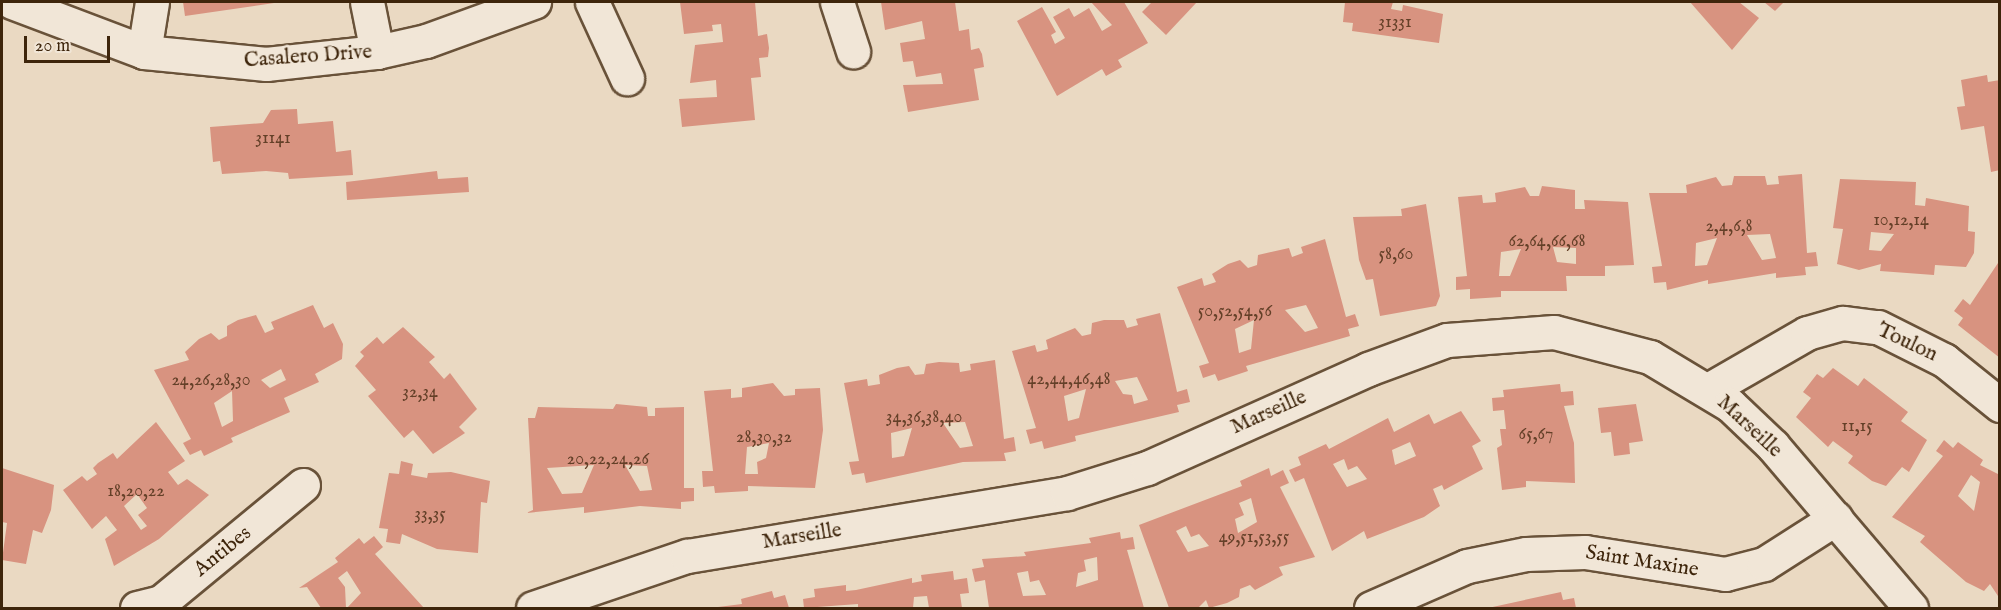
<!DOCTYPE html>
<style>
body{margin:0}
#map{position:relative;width:2001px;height:610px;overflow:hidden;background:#ead9c2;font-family:"IM FELL English",serif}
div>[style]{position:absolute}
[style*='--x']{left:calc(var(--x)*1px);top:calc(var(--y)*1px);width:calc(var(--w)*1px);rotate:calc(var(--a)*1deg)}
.building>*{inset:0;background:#d89380}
.roads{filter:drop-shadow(2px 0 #695239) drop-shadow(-2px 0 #695239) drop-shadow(0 2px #695239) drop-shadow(0 -2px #695239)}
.minor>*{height:33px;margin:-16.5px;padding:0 16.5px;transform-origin:16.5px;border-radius:16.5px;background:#f1e6d7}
span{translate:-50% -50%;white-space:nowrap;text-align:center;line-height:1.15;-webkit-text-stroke:5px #f1e6d7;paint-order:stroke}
.number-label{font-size:18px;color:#644028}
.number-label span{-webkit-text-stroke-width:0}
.street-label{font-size:21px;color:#3e250b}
.frame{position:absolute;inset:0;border:3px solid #3e250b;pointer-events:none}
.scale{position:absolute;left:24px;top:36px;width:86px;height:27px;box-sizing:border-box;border:3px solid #3e250b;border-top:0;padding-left:8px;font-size:18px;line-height:21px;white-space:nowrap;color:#3e250b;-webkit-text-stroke:4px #f1e6d7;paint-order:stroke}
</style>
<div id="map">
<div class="building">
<i style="clip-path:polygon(183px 2px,274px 2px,274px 3px,185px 16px)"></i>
<i style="clip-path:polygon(680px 2px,755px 2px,758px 36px,767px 34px,769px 48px,768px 57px,759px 58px,761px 77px,751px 78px,755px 120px,682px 127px,679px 99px,717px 97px,716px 80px,690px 83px,695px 45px,723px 42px,721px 24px,712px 25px,713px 31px,684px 34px)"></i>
<i style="clip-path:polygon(881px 2px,955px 2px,959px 31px,969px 29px,971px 50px,979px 48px,982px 54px,984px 67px,974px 69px,979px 100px,908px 112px,903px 85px,943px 84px,941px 73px,916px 77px,913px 61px,903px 62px,900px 43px,925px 39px,922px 21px,885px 30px)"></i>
<i style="clip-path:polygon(1091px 2px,1124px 2px,1148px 43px,1118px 60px,1122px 67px,1106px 76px,1102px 69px,1057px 96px,1017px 21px,1042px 7px,1056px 32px,1051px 35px,1055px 44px,1065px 38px,1053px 17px,1069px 8px,1074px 17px,1089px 8px,1102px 31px,1112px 25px)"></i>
<i style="clip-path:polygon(1152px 2px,1197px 2px,1166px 35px,1142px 12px)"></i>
<i style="clip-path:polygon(1345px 2px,1393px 2px,1391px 9px,1402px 11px,1403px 5px,1443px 14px,1439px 43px,1352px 31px,1353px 23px,1343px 22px)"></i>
<i style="clip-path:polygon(1690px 2px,1739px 2px,1759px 18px,1732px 50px)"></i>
<i style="clip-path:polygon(1764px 2px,1784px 2px,1775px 11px)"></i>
<i style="clip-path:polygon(1987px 75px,1988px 82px,2000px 80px,2000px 170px,1991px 172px,1984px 126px,1961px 130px,1957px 107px,1965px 106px,1961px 80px)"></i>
<i style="clip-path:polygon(297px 109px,298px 124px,333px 121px,336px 152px,351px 150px,353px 175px,289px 179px,288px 173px,266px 171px,222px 174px,220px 161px,213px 162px,210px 127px,263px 123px,271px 110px)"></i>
<i style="clip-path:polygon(437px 171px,438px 179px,468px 177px,469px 192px,347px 200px,346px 182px)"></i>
<i style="clip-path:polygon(evenodd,1802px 174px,1807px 253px,1816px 252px,1818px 266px,1805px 267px,1806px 275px,1776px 278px,1776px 273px,1708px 284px,1708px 280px,1667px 290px,1666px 282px,1654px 283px,1652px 267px,1662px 266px,1649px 193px,1687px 193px,1686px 185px,1716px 177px,1722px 186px,1732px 185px,1734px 176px,1765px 176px,1767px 185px,1779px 184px,1778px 176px,1802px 174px,1770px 234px,1776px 258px,1762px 260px,1747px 235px,1770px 234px,1802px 174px,1717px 238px,1707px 265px,1695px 266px,1696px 243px,1717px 238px)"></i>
<i style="clip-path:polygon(evenodd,1840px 179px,1916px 182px,1915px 205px,1925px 206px,1926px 198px,1969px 206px,1968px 231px,1975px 232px,1974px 253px,1966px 267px,1935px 265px,1934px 275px,1880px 271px,1881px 264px,1859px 270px,1837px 264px,1843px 229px,1833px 228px,1840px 179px,1871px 232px,1894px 234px,1881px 251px,1869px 250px,1871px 232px)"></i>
<i style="clip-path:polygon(evenodd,1542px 186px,1575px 190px,1575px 209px,1585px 209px,1584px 200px,1628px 202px,1634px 265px,1605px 266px,1605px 276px,1566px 276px,1567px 291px,1501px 291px,1501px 297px,1470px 299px,1470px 289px,1456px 290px,1456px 277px,1467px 276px,1458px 197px,1482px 195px,1483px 203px,1496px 202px,1495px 193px,1525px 187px,1530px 196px,1539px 196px,1542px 186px,1553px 247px,1576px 248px,1576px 264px,1557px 262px,1553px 247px,1542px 186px,1521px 249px,1510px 276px,1499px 276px,1501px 252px,1521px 249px)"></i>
<i style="clip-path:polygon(1426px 204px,1440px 296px,1436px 306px,1380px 316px,1373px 279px,1366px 280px,1359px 260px,1353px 217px,1402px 216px,1401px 209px)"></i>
<i style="clip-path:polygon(evenodd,1325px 239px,1346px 317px,1355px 314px,1359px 326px,1348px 329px,1350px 336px,1246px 366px,1248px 371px,1218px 381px,1215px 374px,1203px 378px,1199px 366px,1209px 363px,1177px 287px,1202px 278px,1204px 286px,1216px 282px,1212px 274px,1228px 264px,1240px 260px,1248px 268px,1257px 265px,1258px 255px,1289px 248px,1292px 257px,1303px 253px,1301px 247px,1325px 239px,1306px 305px,1318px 328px,1305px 332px,1285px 310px,1306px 305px,1325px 239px,1254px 320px,1251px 349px,1239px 353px,1235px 329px,1254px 320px)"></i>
<i style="clip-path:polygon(2000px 260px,2000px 358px,1958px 325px,1963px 318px,1954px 311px,1963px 299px,1970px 305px)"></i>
<i style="clip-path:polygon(evenodd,313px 305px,324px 328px,333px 323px,343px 344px,342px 359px,315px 374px,319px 382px,284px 398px,290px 412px,231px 438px,233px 442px,204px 456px,201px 450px,190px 455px,183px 443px,191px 439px,154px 370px,189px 360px,185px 352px,199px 339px,211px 333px,219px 340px,227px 336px,227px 326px,238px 320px,256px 315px,265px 333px,274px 329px,271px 322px,313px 305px,281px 369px,286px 380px,270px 388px,261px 380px,281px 369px,313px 305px,232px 391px,233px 421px,222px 427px,214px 403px,232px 391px)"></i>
<i style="clip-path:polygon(evenodd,1160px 313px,1177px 392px,1187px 389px,1190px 402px,1177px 405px,1179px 412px,1075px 436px,1076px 441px,1044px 449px,1042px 441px,1030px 444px,1026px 430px,1036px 428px,1012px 351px,1035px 345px,1037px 352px,1048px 349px,1046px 340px,1075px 328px,1082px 336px,1091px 334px,1092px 323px,1104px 320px,1124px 320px,1127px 328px,1138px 325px,1136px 319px,1160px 313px,1137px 377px,1148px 400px,1134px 404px,1132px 395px,1123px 394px,1115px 381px,1137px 377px,1160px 313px,1086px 389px,1079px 418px,1068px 421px,1064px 396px,1086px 389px)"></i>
<i style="clip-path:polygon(403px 327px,435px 357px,429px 362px,444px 379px,450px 373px,477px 409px,459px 427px,465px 433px,433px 454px,413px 430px,404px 438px,368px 396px,376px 390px,355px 366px,364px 356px,360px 352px,377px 337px,383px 344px)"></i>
<i style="clip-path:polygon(evenodd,995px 360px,1004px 439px,1014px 437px,1016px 451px,1004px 453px,1006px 461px,963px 462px,866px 483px,864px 473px,852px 475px,849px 462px,859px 461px,844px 383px,867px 379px,868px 386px,880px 384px,879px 375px,897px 368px,909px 366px,915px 375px,924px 374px,926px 364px,939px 362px,959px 363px,960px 372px,971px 370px,970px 364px,995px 360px,965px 422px,973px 446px,960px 448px,943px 423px,965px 422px,995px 360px,912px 428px,904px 456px,892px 458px,891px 433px,912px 428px)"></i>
<i style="clip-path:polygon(1833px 368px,1858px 386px,1864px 378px,1908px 412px,1901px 421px,1927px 440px,1909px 472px,1902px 467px,1886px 486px,1872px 481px,1848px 463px,1853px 456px,1833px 441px,1828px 447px,1796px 417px,1811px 398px,1803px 392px,1817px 374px,1823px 378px)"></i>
<i style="clip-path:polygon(evenodd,773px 383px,784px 396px,795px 395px,795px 389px,820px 388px,823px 430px,815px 488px,748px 486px,748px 491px,715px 493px,714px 486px,703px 487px,702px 471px,713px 471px,704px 391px,731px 389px,731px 398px,742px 397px,742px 388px,773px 383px,769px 443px,766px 458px,757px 462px,758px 474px,745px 474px,747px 447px,769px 443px)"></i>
<i style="clip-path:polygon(1560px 384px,1561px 392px,1573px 391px,1574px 405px,1564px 406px,1574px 443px,1575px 483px,1526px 481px,1526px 487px,1502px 490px,1497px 448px,1502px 445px,1500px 429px,1506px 429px,1504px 410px,1493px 411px,1492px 398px,1504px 397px,1503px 390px)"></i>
<i style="clip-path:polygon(evenodd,616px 404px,647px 407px,648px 416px,655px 416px,655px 408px,684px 407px,684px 488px,694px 488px,694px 501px,681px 502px,681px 509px,640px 506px,584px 513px,584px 507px,526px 513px,533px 510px,528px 418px,535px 418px,538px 407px,613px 409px,616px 404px,594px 465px,582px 493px,562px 494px,547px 468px,594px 465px,616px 404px,625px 465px,647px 466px,652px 490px,640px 491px,625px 465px)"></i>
<i style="clip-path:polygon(1636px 404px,1643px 441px,1629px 443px,1630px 454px,1614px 456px,1611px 432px,1601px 433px,1598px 408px)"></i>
<i style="clip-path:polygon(evenodd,1461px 411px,1481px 441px,1472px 446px,1483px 469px,1444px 490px,1442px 485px,1433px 489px,1440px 506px,1424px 517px,1367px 539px,1364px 531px,1332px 551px,1304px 478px,1295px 482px,1289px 470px,1301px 465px,1298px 457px,1326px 444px,1329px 449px,1388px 418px,1394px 432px,1429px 414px,1434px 424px,1461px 411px,1410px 442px,1416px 456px,1395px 465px,1392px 450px,1410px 442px,1461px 411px,1344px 459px,1348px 470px,1357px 466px,1367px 479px,1347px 487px,1333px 464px,1344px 459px)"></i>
<i style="clip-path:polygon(evenodd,156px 422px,185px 461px,168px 472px,178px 485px,187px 479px,209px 495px,159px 539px,114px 566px,105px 539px,117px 530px,106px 516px,92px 529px,63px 490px,82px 476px,87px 481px,97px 474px,93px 468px,98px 463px,113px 453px,117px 459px,156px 422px,137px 494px,147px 508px,138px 515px,147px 526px,141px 530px,124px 506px,137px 494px)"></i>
<i style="clip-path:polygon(evenodd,1944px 440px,1953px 448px,1958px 442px,1983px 460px,1980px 465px,2000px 475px,2000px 599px,1990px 584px,1984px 591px,1966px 582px,1920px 542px,1925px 536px,1892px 517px,1943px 456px,1936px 451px,1944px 440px,1971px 475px,1980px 482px,1974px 511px,1958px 496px,1971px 475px)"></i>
<i style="clip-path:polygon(401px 461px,413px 464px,411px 475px,427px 478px,428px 473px,451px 472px,490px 481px,487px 503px,481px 502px,478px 553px,437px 549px,402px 534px,400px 544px,386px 542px,388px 529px,379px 528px,389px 473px,399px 474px)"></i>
<i style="clip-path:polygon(2px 468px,54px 485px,51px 510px,42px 533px,33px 530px,26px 564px,2px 560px,7px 523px,2px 522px)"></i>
<i style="clip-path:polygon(evenodd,1269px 468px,1271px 476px,1283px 470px,1289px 483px,1280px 487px,1315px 557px,1279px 567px,1283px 575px,1255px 590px,1250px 585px,1240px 589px,1239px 597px,1227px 603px,1209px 608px,1206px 600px,1198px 608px,1169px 608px,1139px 525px,1242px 486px,1240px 481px,1269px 468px,1251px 498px,1257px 522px,1238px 533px,1235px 519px,1244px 515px,1239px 503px,1251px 498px,1269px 468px,1186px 526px,1191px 537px,1199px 534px,1209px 546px,1188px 552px,1176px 531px,1186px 526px)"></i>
<i style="clip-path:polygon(evenodd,1120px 532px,1121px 539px,1133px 537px,1135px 549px,1127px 550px,1144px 608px,989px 608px,985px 580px,975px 582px,972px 569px,984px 567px,982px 559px,1026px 556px,1024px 552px,1091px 543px,1089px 538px,1120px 532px,1097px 557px,1098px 580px,1076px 587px,1078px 573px,1086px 571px,1084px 560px,1097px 557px,1120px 532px,1028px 571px,1030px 582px,1039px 580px,1046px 595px,1023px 596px,1017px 573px,1028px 571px)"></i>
<i style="clip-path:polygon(374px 536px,383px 547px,375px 554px,424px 608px,347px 608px,361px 593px,347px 571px,338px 578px,345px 587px,346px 608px,321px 608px,307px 587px,299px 588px,338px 562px,335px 558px,359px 538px,364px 544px)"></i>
<i style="clip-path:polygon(953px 571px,954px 580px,967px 578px,969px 593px,960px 594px,962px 608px,929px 608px,927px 596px,914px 597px,913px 608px,858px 608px,858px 604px,804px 608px,803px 599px,815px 597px,814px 589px,846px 585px,846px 591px,856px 590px,912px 578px,912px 583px,922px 581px,921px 575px)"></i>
<i style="clip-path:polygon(772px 591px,774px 598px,785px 595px,789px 608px,710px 608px,742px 604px,741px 599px)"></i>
<i style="clip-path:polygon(1561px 592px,1563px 600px,1574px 598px,1576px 608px,1488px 608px)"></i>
</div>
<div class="roads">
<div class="minor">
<i style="--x:12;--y:2;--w:141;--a:20.7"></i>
<i style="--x:144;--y:52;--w:123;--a:5.6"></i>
<i style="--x:266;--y:64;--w:112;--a:-6.2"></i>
<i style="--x:377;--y:52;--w:50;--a:-12.7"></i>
<i style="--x:426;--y:41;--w:115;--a:-19.9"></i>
<i style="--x:367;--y:2;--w:51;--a:78.7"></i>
<i style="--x:592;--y:2;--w:84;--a:65.3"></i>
<i style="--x:837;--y:2;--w:52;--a:71.9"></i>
<i style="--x:144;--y:52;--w:51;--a:-80.9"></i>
<i style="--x:1708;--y:390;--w:114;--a:-29.9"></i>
<i style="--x:1807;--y:333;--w:37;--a:-16"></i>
<i style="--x:1843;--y:323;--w:35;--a:7"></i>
<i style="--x:1878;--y:327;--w:74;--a:26.6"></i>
<i style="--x:1944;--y:360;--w:72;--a:38.8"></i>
<i style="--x:137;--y:608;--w:25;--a:-14"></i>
<i style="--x:161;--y:602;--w:184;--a:-39.5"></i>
<i style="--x:533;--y:608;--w:163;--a:-18.7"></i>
<i style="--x:687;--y:556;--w:385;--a:-9.4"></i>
<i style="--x:1067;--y:493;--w:84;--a:-17.4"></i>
<i style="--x:1147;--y:468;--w:242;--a:-24.1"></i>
<i style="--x:1368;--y:369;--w:84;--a:-20.2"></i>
<i style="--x:1447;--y:340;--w:107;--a:-4.3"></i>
<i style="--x:1554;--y:332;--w:99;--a:14.6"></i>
<i style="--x:1650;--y:357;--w:93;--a:31"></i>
<i style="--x:1730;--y:405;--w:59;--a:43.6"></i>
<i style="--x:1773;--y:446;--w:213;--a:49.6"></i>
<i style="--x:1371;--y:608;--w:105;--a:-23.6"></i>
<i style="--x:1467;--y:566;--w:60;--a:-11.5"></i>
<i style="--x:1526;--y:554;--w:59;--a:-1.9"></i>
<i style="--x:1585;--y:552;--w:142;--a:8.9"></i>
<i style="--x:1725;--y:574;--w:40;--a:-14.4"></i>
<i style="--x:1764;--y:564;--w:85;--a:-32.6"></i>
</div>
</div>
<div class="number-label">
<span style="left:1395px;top:23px">31331</span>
<span style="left:273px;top:139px">31141</span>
<span style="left:1901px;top:221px">10,12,14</span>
<span style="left:1729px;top:227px">2,4,6,8</span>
<span style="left:1547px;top:242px">62,64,66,68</span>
<span style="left:1396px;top:255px">58,60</span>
<span style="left:1235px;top:312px">50,52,54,56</span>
<span style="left:1069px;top:380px">42,44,46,48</span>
<span style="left:211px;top:381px">24,26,28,30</span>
<span style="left:420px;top:393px">32,34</span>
<span style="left:924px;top:418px">34,36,38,40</span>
<span style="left:1857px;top:427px">11,15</span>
<span style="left:1536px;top:435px">65,67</span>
<span style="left:764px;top:438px">28,30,32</span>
<span style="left:608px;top:460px">20,22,24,26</span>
<span style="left:136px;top:492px">18,20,22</span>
<span style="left:430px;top:515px">33,35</span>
<span style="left:1254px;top:538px">49,51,53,55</span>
</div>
<div class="street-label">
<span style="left:308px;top:57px;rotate:-4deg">Casalero Drive</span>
<span style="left:1907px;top:343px;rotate:25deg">Toulon</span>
<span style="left:1269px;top:413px;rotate:-24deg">Marseille</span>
<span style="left:1749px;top:427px;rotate:43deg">Marseille</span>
<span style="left:802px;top:537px;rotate:-9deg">Marseille</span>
<span style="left:223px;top:552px;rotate:-39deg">Antibes</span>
<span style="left:1642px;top:562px;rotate:9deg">Saint Maxine</span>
</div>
<div class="frame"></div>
<div class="scale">20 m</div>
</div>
